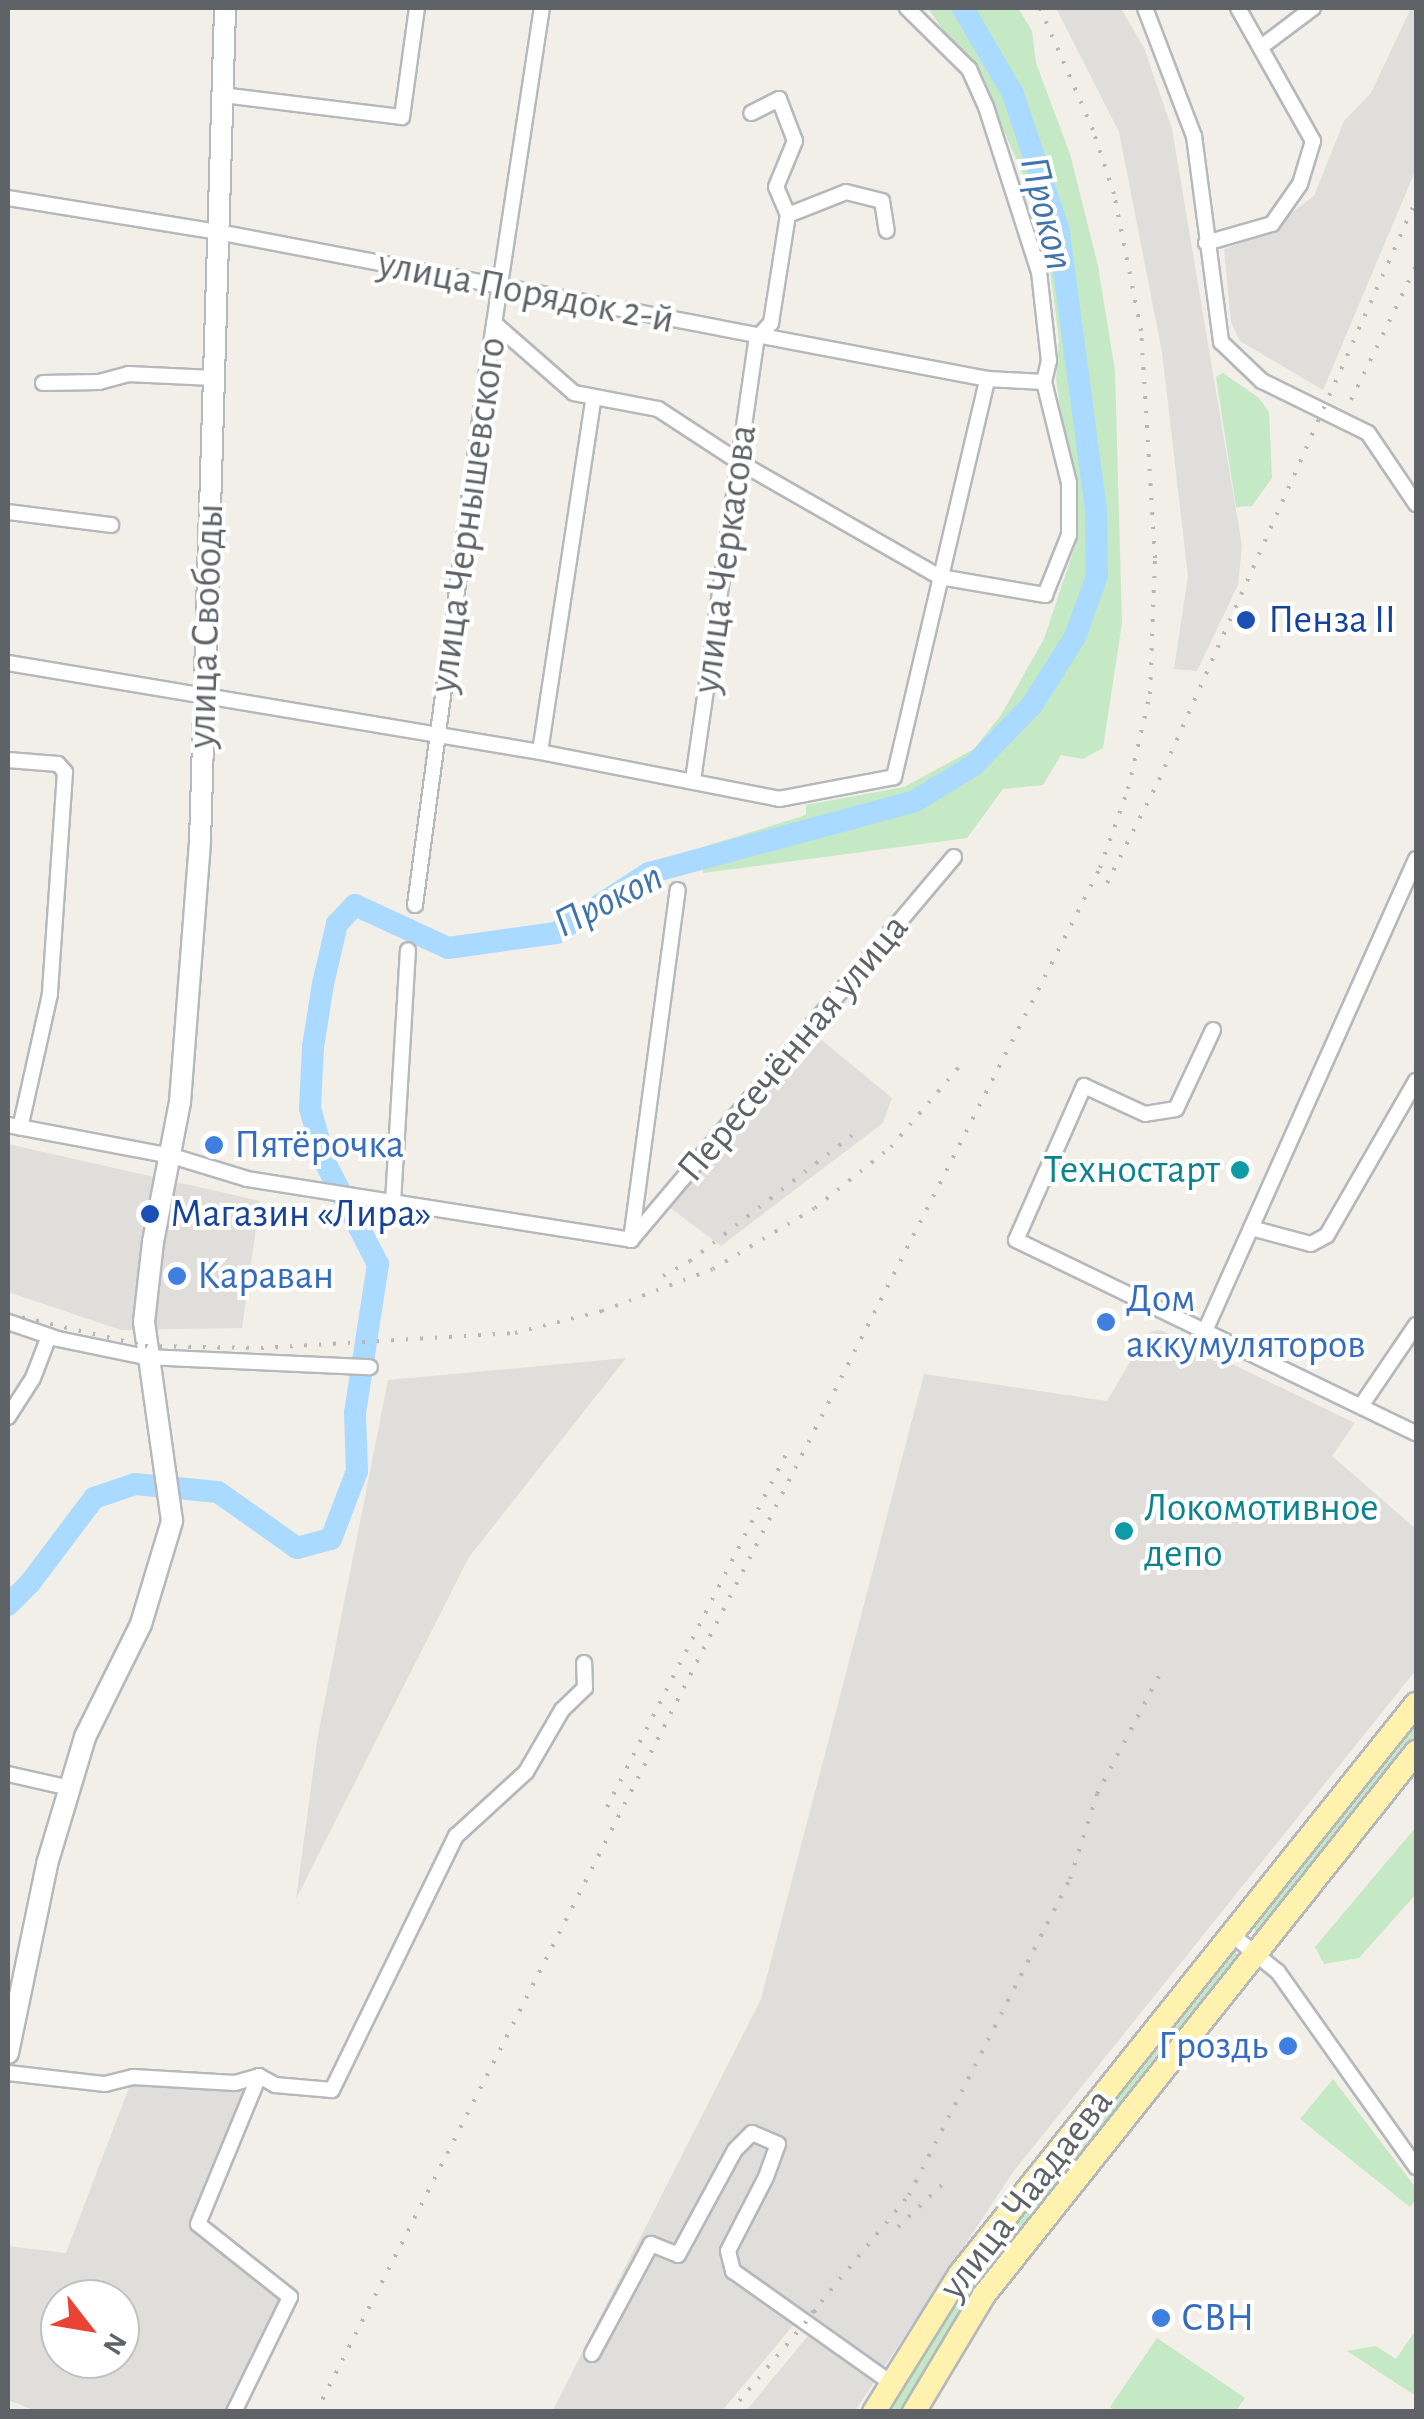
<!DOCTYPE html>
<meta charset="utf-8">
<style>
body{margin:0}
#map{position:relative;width:1424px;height:2419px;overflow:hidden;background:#f1efe8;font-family:"Alegreya Sans",sans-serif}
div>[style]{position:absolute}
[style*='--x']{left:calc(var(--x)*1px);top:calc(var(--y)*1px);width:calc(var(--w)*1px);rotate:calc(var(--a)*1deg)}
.industrial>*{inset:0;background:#e0deda}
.green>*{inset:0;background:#c5e8c5}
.river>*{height:22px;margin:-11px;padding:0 11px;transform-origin:11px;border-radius:11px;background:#aadaff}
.roads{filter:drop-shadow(2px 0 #b5b8bc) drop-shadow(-2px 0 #b5b8bc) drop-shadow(0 2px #b5b8bc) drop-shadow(0 -2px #b5b8bc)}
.street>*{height:14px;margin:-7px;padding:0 7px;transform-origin:7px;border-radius:7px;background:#fff}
.secondary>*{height:20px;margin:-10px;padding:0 10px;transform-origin:10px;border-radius:10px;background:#fff}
.primary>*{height:22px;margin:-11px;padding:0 11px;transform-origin:11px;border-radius:11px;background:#fff2af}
.rail>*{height:4px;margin-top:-2px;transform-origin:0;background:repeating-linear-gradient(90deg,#b6b7b8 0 2.5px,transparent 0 14.5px)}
.dots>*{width:28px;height:28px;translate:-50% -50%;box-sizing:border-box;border:5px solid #fff;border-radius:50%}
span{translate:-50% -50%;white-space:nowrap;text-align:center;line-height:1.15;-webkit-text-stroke:8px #fff;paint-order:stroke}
.street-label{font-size:40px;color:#5f6368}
.transit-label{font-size:40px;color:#164399}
.left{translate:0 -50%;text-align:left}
.shop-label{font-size:40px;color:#366cbe}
.right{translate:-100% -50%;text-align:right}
.culture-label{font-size:40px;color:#0d838f}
.water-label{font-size:42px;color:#4174aa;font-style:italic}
.frame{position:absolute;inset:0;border:10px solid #5f6368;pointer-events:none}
.north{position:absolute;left:40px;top:2279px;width:100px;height:100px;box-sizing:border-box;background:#fff;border:2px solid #bfc1c3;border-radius:50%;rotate:121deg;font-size:28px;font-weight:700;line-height:40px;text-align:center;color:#5f6368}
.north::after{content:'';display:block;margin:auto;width:35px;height:45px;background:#ea4335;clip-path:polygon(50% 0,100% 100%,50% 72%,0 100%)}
</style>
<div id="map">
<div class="industrial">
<i style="clip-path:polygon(1056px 8px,1121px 8px,1144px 48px,1172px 129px,1242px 546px,1238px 585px,1197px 671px,1174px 669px,1188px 576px,1162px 352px,1119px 132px)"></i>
<i style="clip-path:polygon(1411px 8px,1416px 8px,1416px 169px,1323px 390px,1240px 341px,1231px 322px,1224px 249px,1260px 236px,1314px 196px,1344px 121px,1371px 93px)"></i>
<i style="clip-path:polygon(812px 1032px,892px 1098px,883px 1123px,721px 1246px,669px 1207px)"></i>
<i style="clip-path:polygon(8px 1144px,260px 1201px,242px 1328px,121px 1330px,8px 1292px)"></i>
<i style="clip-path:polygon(1161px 1330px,1355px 1423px,1332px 1456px,1416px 1529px,1416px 1670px,1013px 2172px,855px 2411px,746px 2411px,812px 2331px,799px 2318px,722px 2411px,552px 2412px,761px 1999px,924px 1374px,1107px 1401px,1142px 1341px,1152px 1331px)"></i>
<i style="clip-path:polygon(626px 1358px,469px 1557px,296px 1899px,318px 1735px,388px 1380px)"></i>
<i style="clip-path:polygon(evenodd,259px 2076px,198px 2224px,290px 2297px,231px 2411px,36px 2411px,8px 2400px,8px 2246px,66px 2253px,133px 2077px,259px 2076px,60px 2299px,120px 2299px,120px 2359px,60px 2359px,60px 2299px)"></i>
</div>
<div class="green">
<i style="clip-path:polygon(928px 8px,1018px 8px,1032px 31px,1036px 63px,1070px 154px,1098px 266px,1115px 371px,1122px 623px,1103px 748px,1083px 759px,1061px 755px,1043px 785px,1003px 789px,967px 838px,703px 873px,703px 847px,806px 815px,806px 805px,904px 787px,974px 749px,1001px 715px,1044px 639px,1078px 537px,1056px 379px,1059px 339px,1048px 256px,1024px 177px,992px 103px)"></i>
<i style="clip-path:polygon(1223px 373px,1259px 398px,1269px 412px,1272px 478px,1252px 506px,1236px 507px,1216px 377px)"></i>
<i style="clip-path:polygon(1416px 1722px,1416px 1740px,1262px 1932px,1255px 1932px,1254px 1926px)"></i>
<i style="clip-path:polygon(1416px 1827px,1416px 1894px,1359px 1958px,1324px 1964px,1315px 1947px)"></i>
<i style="clip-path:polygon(1233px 1950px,1241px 1958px,1011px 2244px,946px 2334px,900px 2411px,887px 2412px,938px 2329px,1003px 2237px)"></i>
<i style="clip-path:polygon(1333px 2079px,1416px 2188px,1416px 2199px,1410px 2207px,1300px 2119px)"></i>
<i style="clip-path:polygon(1416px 2330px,1416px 2396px,1347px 2351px,1376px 2346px,1396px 2359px)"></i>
<i style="clip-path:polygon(1157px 2338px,1245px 2398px,1236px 2411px,1117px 2412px,1110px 2407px)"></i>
</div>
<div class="river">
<i style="--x:8;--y:1605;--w:31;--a:-45"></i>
<i style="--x:30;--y:1583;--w:106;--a:-53"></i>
<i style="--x:94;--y:1498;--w:43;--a:-18.9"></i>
<i style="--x:135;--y:1484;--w:83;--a:5.5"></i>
<i style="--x:218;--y:1492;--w:97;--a:35.3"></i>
<i style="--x:297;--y:1548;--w:35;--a:-15"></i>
<i style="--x:331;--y:1539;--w:73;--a:-69.1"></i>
<i style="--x:357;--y:1471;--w:58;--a:-92"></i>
<i style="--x:355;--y:1413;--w:151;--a:-81.2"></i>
<i style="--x:378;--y:1264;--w:115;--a:-117.5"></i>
<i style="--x:325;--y:1162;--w:56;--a:-105.5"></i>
<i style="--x:310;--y:1108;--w:61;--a:-87.2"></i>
<i style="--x:313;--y:1047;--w:64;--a:-81"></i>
<i style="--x:323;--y:984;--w:62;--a:-76.9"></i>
<i style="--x:337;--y:924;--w:26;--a:-47"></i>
<i style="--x:355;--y:905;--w:102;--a:24.8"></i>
<i style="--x:448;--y:948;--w:109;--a:-7.9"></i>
<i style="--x:556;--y:933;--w:111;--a:-32.8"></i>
<i style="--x:649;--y:873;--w:276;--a:-15.1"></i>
<i style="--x:915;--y:801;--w:69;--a:-31.4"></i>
<i style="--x:974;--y:765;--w:83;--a:-46"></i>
<i style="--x:1032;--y:705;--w:80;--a:-57.7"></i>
<i style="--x:1075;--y:637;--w:65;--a:-70.2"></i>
<i style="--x:1097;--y:576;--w:66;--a:-90.9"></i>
<i style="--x:1096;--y:510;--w:281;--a:-97.6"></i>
<i style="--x:1059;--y:231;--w:145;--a:-108.6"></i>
<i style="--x:1013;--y:94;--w:99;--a:-120.2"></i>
</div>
<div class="roads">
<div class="street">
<i style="--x:1145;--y:8;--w:137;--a:69.1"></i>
<i style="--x:1194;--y:136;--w:208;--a:82.5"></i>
<i style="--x:1221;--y:342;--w:57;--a:43.6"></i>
<i style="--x:1262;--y:381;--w:118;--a:26.1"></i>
<i style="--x:1368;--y:433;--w:86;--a:55.9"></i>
<i style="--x:1261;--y:47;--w:65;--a:-36.9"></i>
<i style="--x:222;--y:95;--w:181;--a:7"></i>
<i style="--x:402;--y:117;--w:110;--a:-82.2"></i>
<i style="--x:8;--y:198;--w:213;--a:9.2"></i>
<i style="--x:218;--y:232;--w:783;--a:10.82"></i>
<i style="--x:987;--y:379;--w:57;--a:3"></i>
<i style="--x:788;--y:215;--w:62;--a:-21.6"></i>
<i style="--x:846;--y:192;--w:37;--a:14"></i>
<i style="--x:882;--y:201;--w:30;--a:81"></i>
<i style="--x:1206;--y:243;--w:69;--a:-16.1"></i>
<i style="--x:1272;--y:224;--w:49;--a:-55"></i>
<i style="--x:1300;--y:184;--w:45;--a:-73.2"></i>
<i style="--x:1313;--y:141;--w:153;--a:-119.4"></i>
<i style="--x:494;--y:323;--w:106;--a:41.2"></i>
<i style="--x:574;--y:393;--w:86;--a:10.8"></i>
<i style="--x:658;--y:409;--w:97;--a:33.2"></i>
<i style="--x:739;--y:462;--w:232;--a:29.8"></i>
<i style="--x:940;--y:577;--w:107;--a:9.7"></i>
<i style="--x:1045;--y:595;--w:65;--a:-68.2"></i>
<i style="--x:1069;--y:535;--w:52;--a:-90"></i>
<i style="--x:1069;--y:483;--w:104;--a:-103.9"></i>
<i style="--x:1044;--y:382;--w:22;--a:-77"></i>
<i style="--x:1049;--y:361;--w:90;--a:-96.4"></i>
<i style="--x:1039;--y:272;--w:173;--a:-107.8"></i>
<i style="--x:986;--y:107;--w:42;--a:-114.1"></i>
<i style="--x:969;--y:69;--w:87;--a:-135.5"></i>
<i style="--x:43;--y:383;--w:56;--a:-1"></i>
<i style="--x:99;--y:382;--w:30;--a:-15"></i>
<i style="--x:128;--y:374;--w:85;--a:2.7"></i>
<i style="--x:8;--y:512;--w:104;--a:7.2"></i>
<i style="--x:8;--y:663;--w:539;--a:9.5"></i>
<i style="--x:540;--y:752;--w:244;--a:11.1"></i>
<i style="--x:779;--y:799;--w:117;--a:-10.8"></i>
<i style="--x:894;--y:777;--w:409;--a:-76.8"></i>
<i style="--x:540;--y:752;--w:359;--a:-81.4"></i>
<i style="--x:8;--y:760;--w:50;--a:4.6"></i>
<i style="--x:58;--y:764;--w:11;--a:49"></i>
<i style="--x:65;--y:772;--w:223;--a:93.9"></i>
<i style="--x:50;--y:994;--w:137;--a:102.6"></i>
<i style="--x:693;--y:780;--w:447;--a:-81.8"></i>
<i style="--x:757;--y:338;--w:21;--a:-47"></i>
<i style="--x:771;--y:323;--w:109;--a:-81.1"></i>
<i style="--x:788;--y:215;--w:30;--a:-113"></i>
<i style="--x:776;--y:187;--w:50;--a:-67.6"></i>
<i style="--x:795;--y:141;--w:45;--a:-110.9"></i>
<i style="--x:779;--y:99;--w:31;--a:153"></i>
<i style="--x:415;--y:905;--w:513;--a:-82.38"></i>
<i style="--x:483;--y:397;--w:393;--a:-81.4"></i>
<i style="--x:1213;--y:1030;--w:87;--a:115.1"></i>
<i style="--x:1176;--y:1109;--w:31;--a:171"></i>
<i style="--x:1145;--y:1114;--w:67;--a:-155.3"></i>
<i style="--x:1084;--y:1086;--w:168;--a:113.8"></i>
<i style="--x:1016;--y:1240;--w:444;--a:25.8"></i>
<i style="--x:8;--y:1125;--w:167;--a:10.7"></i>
<i style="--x:172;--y:1156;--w:78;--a:17"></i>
<i style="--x:247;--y:1179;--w:389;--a:9"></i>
<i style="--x:393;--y:1202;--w:252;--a:-86.6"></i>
<i style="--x:1251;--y:1228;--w:62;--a:14.9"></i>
<i style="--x:1311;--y:1244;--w:18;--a:-29"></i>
<i style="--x:1327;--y:1235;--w:178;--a:-60"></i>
<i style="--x:631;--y:1240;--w:501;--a:-49.86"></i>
<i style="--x:631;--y:1240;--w:353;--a:-82.4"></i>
<i style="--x:8;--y:1322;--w:53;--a:18.8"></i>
<i style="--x:58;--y:1339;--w:90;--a:11.6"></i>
<i style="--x:146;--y:1357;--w:224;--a:2.6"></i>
<i style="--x:1205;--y:1331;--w:517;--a:-65.91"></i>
<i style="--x:1361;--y:1406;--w:98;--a:-55.8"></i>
<i style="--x:8;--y:1417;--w:46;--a:-57.3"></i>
<i style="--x:33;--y:1378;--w:45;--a:-69.1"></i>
<i style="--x:8;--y:1774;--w:64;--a:12.7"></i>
<i style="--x:1231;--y:1934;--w:60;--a:39"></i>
<i style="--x:1278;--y:1972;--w:239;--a:54.7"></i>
<i style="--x:8;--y:2073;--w:98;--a:6.5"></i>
<i style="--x:105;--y:2084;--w:29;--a:-14"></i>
<i style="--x:133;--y:2077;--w:102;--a:3.4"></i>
<i style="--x:235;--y:2083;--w:25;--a:-16"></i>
<i style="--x:259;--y:2076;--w:18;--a:29"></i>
<i style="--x:275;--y:2085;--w:57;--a:5"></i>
<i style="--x:332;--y:2090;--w:283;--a:-64"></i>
<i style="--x:456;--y:1836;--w:95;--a:-42.4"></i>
<i style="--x:526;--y:1772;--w:72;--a:-59.9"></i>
<i style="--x:562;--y:1710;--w:32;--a:-44"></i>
<i style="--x:585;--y:1688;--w:25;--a:-92"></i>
<i style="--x:592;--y:2354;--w:125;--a:-61.8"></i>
<i style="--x:651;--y:2244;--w:29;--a:22"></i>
<i style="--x:678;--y:2255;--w:119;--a:-61.5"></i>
<i style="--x:735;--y:2150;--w:24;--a:-45"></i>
<i style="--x:752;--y:2133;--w:28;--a:23"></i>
<i style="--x:778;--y:2144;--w:35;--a:110"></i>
<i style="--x:766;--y:2177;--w:83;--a:117.2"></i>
<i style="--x:728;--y:2251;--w:21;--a:76"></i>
<i style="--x:733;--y:2271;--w:194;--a:35.3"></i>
<i style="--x:234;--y:2412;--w:128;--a:-64"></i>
<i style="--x:290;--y:2297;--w:117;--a:-141.6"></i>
<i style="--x:198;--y:2224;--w:160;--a:-67.6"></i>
</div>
<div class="secondary">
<i style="--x:8;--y:2053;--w:193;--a:-78.3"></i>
<i style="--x:47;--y:1864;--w:133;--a:-73.3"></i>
<i style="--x:85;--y:1737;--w:126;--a:-63.6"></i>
<i style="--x:141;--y:1624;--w:108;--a:-73.2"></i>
<i style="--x:172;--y:1521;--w:201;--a:-98"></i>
<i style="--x:144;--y:1322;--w:81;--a:-83.6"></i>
<i style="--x:153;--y:1242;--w:143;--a:-79.1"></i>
<i style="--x:180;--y:1102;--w:261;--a:-85.6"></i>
<i style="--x:200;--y:842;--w:834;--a:-88.28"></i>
</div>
<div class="primary">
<i style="--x:874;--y:2412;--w:163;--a:-58.1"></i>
<i style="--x:960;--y:2274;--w:730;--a:-51.34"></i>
<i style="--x:914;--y:2412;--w:136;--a:-59.1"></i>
<i style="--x:984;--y:2295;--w:694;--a:-51.49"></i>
</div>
</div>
<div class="rail">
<i style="--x:1351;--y:400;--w:149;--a:-64.1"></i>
<i style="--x:1107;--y:883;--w:115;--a:-63.2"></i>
<i style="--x:1159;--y:780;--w:634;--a:-66.1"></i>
<i style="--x:663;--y:1276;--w:31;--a:-29"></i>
<i style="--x:690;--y:1261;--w:214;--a:-37.8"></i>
<i style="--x:8;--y:1314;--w:141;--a:13.1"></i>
<i style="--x:145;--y:1346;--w:116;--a:1"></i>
<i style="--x:261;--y:1348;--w:254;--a:-3.4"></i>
<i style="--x:515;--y:1333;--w:90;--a:-14.2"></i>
<i style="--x:602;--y:1311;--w:119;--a:-20.7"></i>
<i style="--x:713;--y:1269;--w:119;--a:-30.9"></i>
<i style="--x:815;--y:1208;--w:97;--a:-38.8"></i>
<i style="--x:891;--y:1147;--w:111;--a:-49.7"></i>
<i style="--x:607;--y:1807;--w:405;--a:-63.1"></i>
<i style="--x:898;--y:2227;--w:62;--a:-43.7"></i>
<i style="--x:812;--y:2313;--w:153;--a:-50.6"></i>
<i style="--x:909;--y:2195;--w:355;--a:-63"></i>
<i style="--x:1070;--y:1879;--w:89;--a:-72.4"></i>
<i style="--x:1097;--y:1794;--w:140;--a:-62.3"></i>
<i style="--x:316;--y:2412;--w:1732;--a:-63.08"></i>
<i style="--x:1100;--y:868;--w:84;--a:-70.5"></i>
<i style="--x:1128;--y:789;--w:98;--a:-77"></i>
<i style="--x:1150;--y:694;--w:136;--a:-87.9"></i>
<i style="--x:1155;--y:558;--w:227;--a:-93.5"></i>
<i style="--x:1141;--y:331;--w:140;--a:-101.1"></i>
<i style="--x:1114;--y:194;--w:67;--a:-108.2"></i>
<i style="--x:1093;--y:130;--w:133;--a:-113.5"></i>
<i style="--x:730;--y:2412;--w:140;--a:-49.9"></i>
</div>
<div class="dots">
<i style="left:1246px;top:620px;background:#1a4fb4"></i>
<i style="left:214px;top:1145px;background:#3f7fe0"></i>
<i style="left:1240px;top:1170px;background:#0f9aa8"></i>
<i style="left:150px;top:1214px;background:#1a4fb4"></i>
<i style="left:177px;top:1276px;background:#3f7fe0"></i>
<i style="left:1106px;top:1322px;background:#3f7fe0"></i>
<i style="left:1124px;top:1531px;background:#0f9aa8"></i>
<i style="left:1288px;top:2046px;background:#3f7fe0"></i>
<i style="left:1161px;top:2318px;background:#3f7fe0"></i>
</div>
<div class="street-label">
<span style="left:526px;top:292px;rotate:11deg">улица Порядок 2-й</span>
<span style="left:468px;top:515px;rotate:-82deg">улица Чернышевского</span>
<span style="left:725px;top:559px;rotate:-82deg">улица Черкасова</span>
<span style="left:206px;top:626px;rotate:-88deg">улица Свободы</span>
<span style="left:793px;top:1048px;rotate:-50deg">Пересечённая улица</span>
<span style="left:1026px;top:2194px;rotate:-52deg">улица Чаадаева</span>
</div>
<div class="transit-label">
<span class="left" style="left:1268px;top:620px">Пенза II</span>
<span class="left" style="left:170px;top:1214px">Магазин «Лира»</span>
</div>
<div class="shop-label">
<span class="left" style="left:234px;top:1145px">Пятёрочка</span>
<span class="left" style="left:197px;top:1276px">Караван</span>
<span class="left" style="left:1126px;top:1322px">Дом<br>аккумуляторов</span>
<span class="right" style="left:1268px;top:2046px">Гроздь</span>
<span class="left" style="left:1181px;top:2318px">СВН</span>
</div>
<div class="culture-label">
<span class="right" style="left:1220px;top:1170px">Техностарт</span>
<span class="left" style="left:1144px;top:1531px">Локомотивное<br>депо</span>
</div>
<div class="water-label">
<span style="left:1047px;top:213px;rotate:76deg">Прокоп</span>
<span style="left:608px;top:900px;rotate:-27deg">Прокоп</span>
</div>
<div class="frame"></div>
<div class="north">N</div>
</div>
